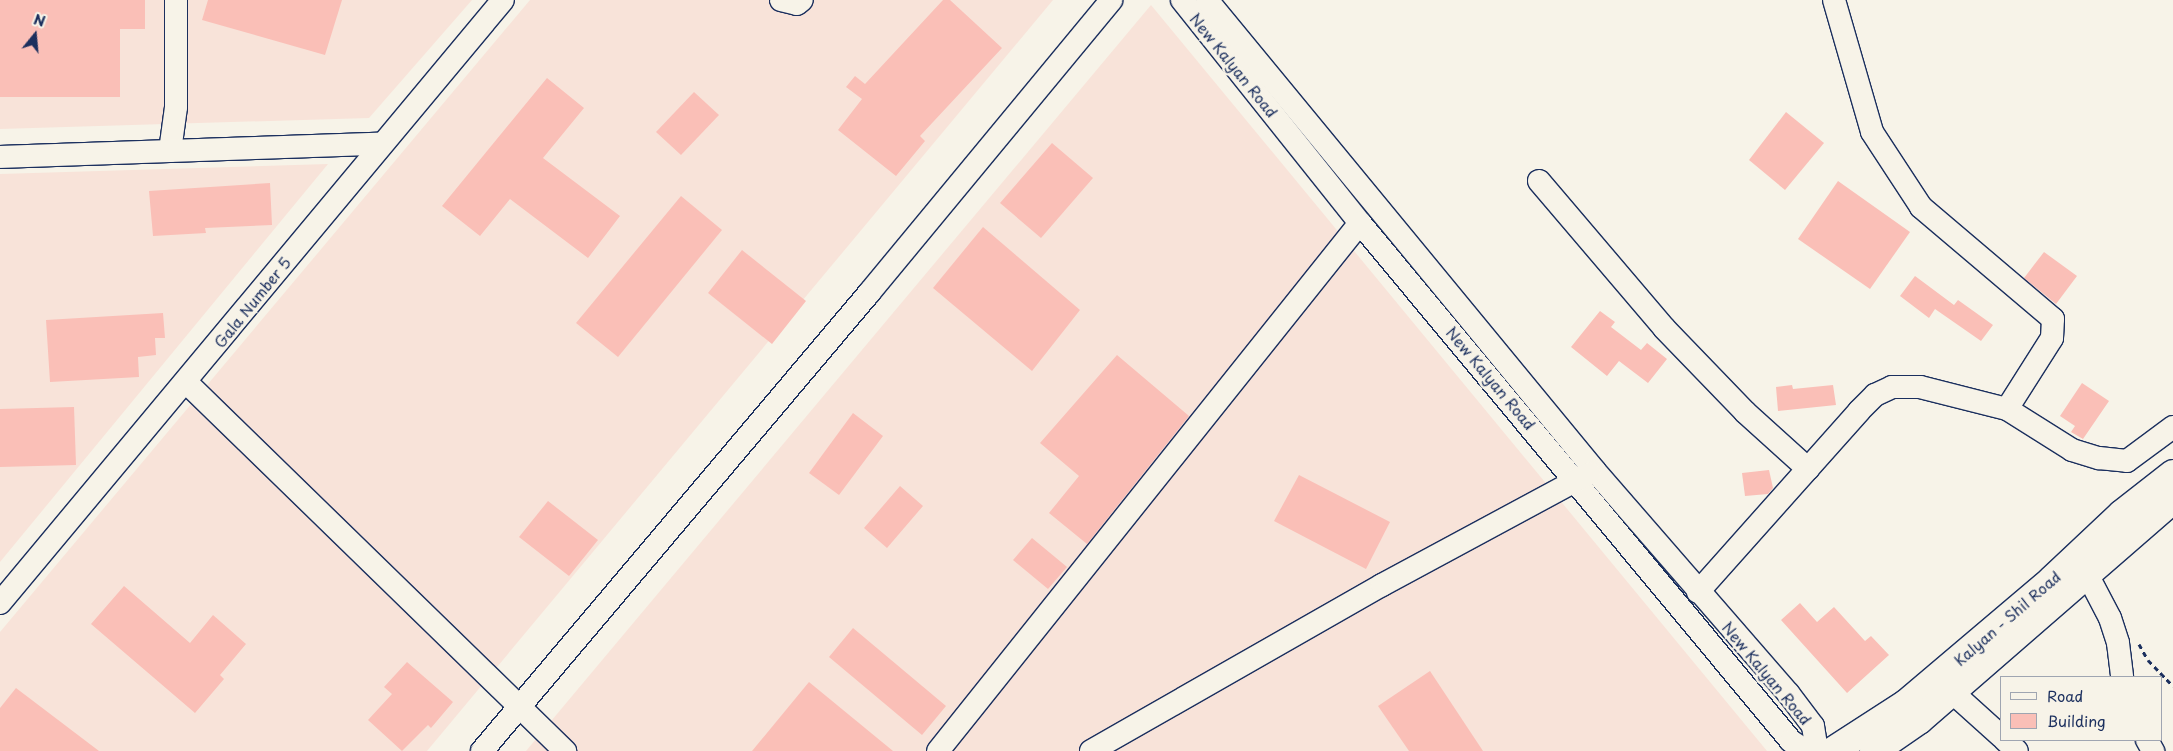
<!DOCTYPE html>
<style>
body{margin:0}
#map{position:relative;width:2173px;height:751px;overflow:hidden;background:#f7f3e8;font-family:"Playpen Sans",sans-serif}
div>[style]{position:absolute}
[style*='--x']{left:calc(var(--x)*1px);top:calc(var(--y)*1px);width:calc(var(--w)*1px);rotate:calc(var(--a)*1deg)}
.built>*{inset:0;background:#f8e3d9}
.building>*{inset:0;background:#fabfb7}
.path>*{height:3px;margin-top:-1.5px;transform-origin:0;background:repeating-linear-gradient(90deg,#1b2f5e 0 5px,transparent 0 9px)}
.roads{filter:drop-shadow(1px 0 #1b2f5e) drop-shadow(-1px 0 #1b2f5e) drop-shadow(0 1px #1b2f5e) drop-shadow(0 -1px #1b2f5e)}
.minor>*{height:22px;margin:-11px;padding:0 11px;transform-origin:11px;border-radius:11px;background:#f7f3e8}
.major>*{height:28px;margin:-14px;padding:0 14px;transform-origin:14px;border-radius:14px;background:#f7f3e8}
span{translate:-50% -50%;white-space:nowrap;text-align:center;line-height:1.15;-webkit-text-stroke:5px #f7f3e8;paint-order:stroke}
.street-label{font-size:15px;color:#1b2f5e}
.legend{position:absolute;left:2000px;top:676px;width:162px;height:65px;box-sizing:border-box;background:#f7f3e8;border:1px solid #9fa5b1;margin:0;padding:6px 9px;list-style:none;font-size:15px;color:#1b2f5e}
.legend li{display:flex;align-items:center;gap:10px;height:25px}
.legend b{width:25px;border:1px solid #9fa5b1}
.north{position:absolute;left:10px;top:10px;width:50px;height:50px;-webkit-text-stroke:4px #f7f3e8;paint-order:stroke;rotate:17deg;font-size:14px;font-weight:700;line-height:20px;text-align:center;color:#1b2f5e}
.north::after{content:'';display:block;margin:auto;width:18px;height:22px;background:#1b2f5e;clip-path:polygon(50% 0,100% 100%,50% 72%,0 100%)}
</style>
<div id="map">
<div class="built">
<i style="clip-path:polygon(0 0,472px 0,369px 118px,0 129px)"></i>
<i style="clip-path:polygon(530px 0,1053px 0,427px 751px,0 751px,0 632px)"></i>
<i style="clip-path:polygon(1151px 5px,1767px 751px,526px 751px)"></i>
<i style="clip-path:polygon(328px 164px,0 562px,0 174px)"></i>
</div>
<div class="building">
<i style="clip-path:polygon(0 0,145px 0,145px 29px,120px 29px,120px 97px,0 97px)"></i>
<i style="clip-path:polygon(208px 0,342px 0,325px 55px,202px 20px)"></i>
<i style="clip-path:polygon(943px 0,950px 0,1002px 48px,920px 136px,925px 141px,896px 176px,838px 130px,862px 99px,846px 87px,855px 76px,865px 84px)"></i>
<i style="clip-path:polygon(547px 78px,584px 108px,543px 158px,620px 216px,588px 258px,510px 199px,480px 236px,442px 206px)"></i>
<i style="clip-path:polygon(694px 92px,719px 115px,681px 155px,656px 132px)"></i>
<i style="clip-path:polygon(1786px 112px,1824px 143px,1785px 190px,1749px 160px)"></i>
<i style="clip-path:polygon(1052px 143px,1093px 178px,1041px 238px,1000px 203px)"></i>
<i style="clip-path:polygon(1838px 181px,1910px 232px,1870px 289px,1798px 239px)"></i>
<i style="clip-path:polygon(270px 183px,272px 225px,205px 228px,206px 233px,153px 236px,149px 191px)"></i>
<i style="clip-path:polygon(681px 196px,722px 230px,618px 357px,576px 323px)"></i>
<i style="clip-path:polygon(983px 227px,1080px 310px,1032px 371px,933px 288px)"></i>
<i style="clip-path:polygon(742px 250px,806px 301px,772px 344px,708px 293px)"></i>
<i style="clip-path:polygon(2044px 252px,2077px 276px,2056px 304px,2024px 278px)"></i>
<i style="clip-path:polygon(1915px 276px,1954px 305px,1958px 300px,1993px 325px,1981px 341px,1935px 309px,1929px 318px,1900px 296px)"></i>
<i style="clip-path:polygon(1600px 311px,1615px 322px,1611px 327px,1641px 350px,1647px 343px,1667px 359px,1648px 383px,1619px 361px,1607px 376px,1571px 347px)"></i>
<i style="clip-path:polygon(163px 313px,165px 338px,155px 338px,156px 355px,138px 357px,139px 377px,50px 382px,46px 320px)"></i>
<i style="clip-path:polygon(1117px 355px,1189px 416px,1087px 544px,1049px 513px,1079px 476px,1040px 443px)"></i>
<i style="clip-path:polygon(2082px 383px,2109px 401px,2083px 439px,2071px 432px,2075px 426px,2060px 416px)"></i>
<i style="clip-path:polygon(1792px 385px,1793px 389px,1833px 385px,1836px 405px,1778px 411px,1776px 387px)"></i>
<i style="clip-path:polygon(74px 407px,76px 465px,0 467px,0 409px)"></i>
<i style="clip-path:polygon(853px 413px,883px 436px,839px 495px,809px 473px)"></i>
<i style="clip-path:polygon(1769px 470px,1773px 488px,1768px 494px,1745px 496px,1742px 473px)"></i>
<i style="clip-path:polygon(1299px 475px,1390px 522px,1366px 569px,1274px 521px)"></i>
<i style="clip-path:polygon(900px 486px,923px 506px,887px 548px,864px 528px)"></i>
<i style="clip-path:polygon(548px 501px,598px 540px,569px 576px,519px 537px)"></i>
<i style="clip-path:polygon(1032px 538px,1067px 567px,1048px 589px,1013px 560px)"></i>
<i style="clip-path:polygon(124px 586px,190px 643px,213px 615px,246px 644px,220px 675px,224px 679px,195px 713px,91px 624px)"></i>
<i style="clip-path:polygon(1800px 603px,1817px 622px,1834px 607px,1865px 641px,1871px 636px,1889px 655px,1847px 693px,1781px 620px)"></i>
<i style="clip-path:polygon(853px 628px,946px 706px,922px 735px,829px 657px)"></i>
<i style="clip-path:polygon(407px 662px,453px 702px,431px 728px,428px 725px,402px 751px,368px 720px,392px 694px,384px 687px)"></i>
<i style="clip-path:polygon(1430px 671px,1483px 751px,1409px 751px,1378px 706px)"></i>
<i style="clip-path:polygon(809px 682px,893px 751px,752px 751px)"></i>
<i style="clip-path:polygon(16px 688px,99px 751px,0 751px,0 708px)"></i>
</div>
<div class="path">
<i style="--x:2139;--y:644;--w:18;--a:61"></i>
<i style="--x:2148;--y:660;--w:36;--a:46"></i>
</div>
<div class="roads">
<div class="minor">
<i style="--x:781;--y:0;--w:16;--a:14"></i>
<i style="--x:797;--y:4;--w:6;--a:-39"></i>
<i style="--x:1182;--y:0;--w:285;--a:51.4"></i>
<i style="--x:1360;--y:223;--w:674;--a:50.24"></i>
<i style="--x:1791;--y:741;--w:18;--a:34"></i>
<i style="--x:1207;--y:0;--w:610;--a:50.52"></i>
<i style="--x:1595;--y:471;--w:294;--a:49"></i>
<i style="--x:1788;--y:693;--w:41;--a:52.9"></i>
<i style="--x:1813;--y:726;--w:25;--a:81"></i>
<i style="--x:1834;--y:0;--w:137;--a:73.9"></i>
<i style="--x:1872;--y:132;--w:90;--a:56.8"></i>
<i style="--x:1921;--y:207;--w:173;--a:40.3"></i>
<i style="--x:2053;--y:319;--w:19;--a:93"></i>
<i style="--x:2052;--y:338;--w:84;--a:122.4"></i>
<i style="--x:170;--y:151;--w:44;--a:-82.2"></i>
<i style="--x:176;--y:107;--w:107;--a:-90"></i>
<i style="--x:0;--y:157;--w:380;--a:-2"></i>
<i style="--x:1539;--y:181;--w:193;--a:49.6"></i>
<i style="--x:1664;--y:328;--w:117;--a:46"></i>
<i style="--x:1745;--y:412;--w:85;--a:42.1"></i>
<i style="--x:187;--y:383;--w:528;--a:44.23"></i>
<i style="--x:2088;--y:576;--w:47;--a:62.4"></i>
<i style="--x:2110;--y:618;--w:26;--a:72"></i>
<i style="--x:2118;--y:643;--w:34;--a:83"></i>
<i style="--x:1698;--y:592;--w:242;--a:-48.3"></i>
<i style="--x:1859;--y:411;--w:23;--a:-45"></i>
<i style="--x:1875;--y:395;--w:19;--a:-25"></i>
<i style="--x:1892;--y:387;--w:28;--a:0"></i>
<i style="--x:1920;--y:387;--w:90;--a:14.2"></i>
<i style="--x:2007;--y:409;--w:77;--a:32.2"></i>
<i style="--x:2072;--y:450;--w:28;--a:17"></i>
<i style="--x:2099;--y:458;--w:28;--a:6"></i>
<i style="--x:2127;--y:461;--w:57;--a:-36.5"></i>
<i style="--x:0;--y:603;--w:785;--a:-50.17"></i>
<i style="--x:1952;--y:692;--w:67;--a:42"></i>
<i style="--x:2005;--y:740;--w:16;--a:43"></i>
<i style="--x:2147;--y:740;--w:13;--a:61"></i>
<i style="--x:482;--y:751;--w:600;--a:-49.8"></i>
<i style="--x:869;--y:293;--w:380;--a:-50.4"></i>
<i style="--x:938;--y:751;--w:676;--a:-51.37"></i>
<i style="--x:1091;--y:751;--w:335;--a:-29.7"></i>
<i style="--x:1382;--y:585;--w:236;--a:-28.3"></i>
</div>
<div class="major">
<i style="--x:1833;--y:751;--w:87;--a:-32.8"></i>
<i style="--x:1906;--y:704;--w:192;--a:-40.3"></i>
<i style="--x:2052;--y:580;--w:96;--a:-43.3"></i>
<i style="--x:2122;--y:514;--w:65;--a:-38.1"></i>
<i style="--x:1874;--y:751;--w:55;--a:-34.6"></i>
<i style="--x:1919;--y:720;--w:337;--a:-41"></i>
</div>
</div>
<div class="street-label">
<span style="left:1234px;top:65px;rotate:51deg">New Kalyan Road</span>
<span style="left:252px;top:302px;rotate:-51deg">Gala Number 5</span>
<span style="left:1491px;top:378px;rotate:50deg">New Kalyan Road</span>
<span style="left:2007px;top:618px;rotate:-41deg">Kalyan - Shil Road</span>
<span style="left:1767px;top:673px;rotate:50deg">New Kalyan Road</span>
</div>
<ul class="legend">
<li><b style="height:6px;background:#f7f3e8"></b>Road</li>
<li><b style="height:14px;background:#fabfb7"></b>Building</li>
</ul>
<div class="north">N</div>
</div>
